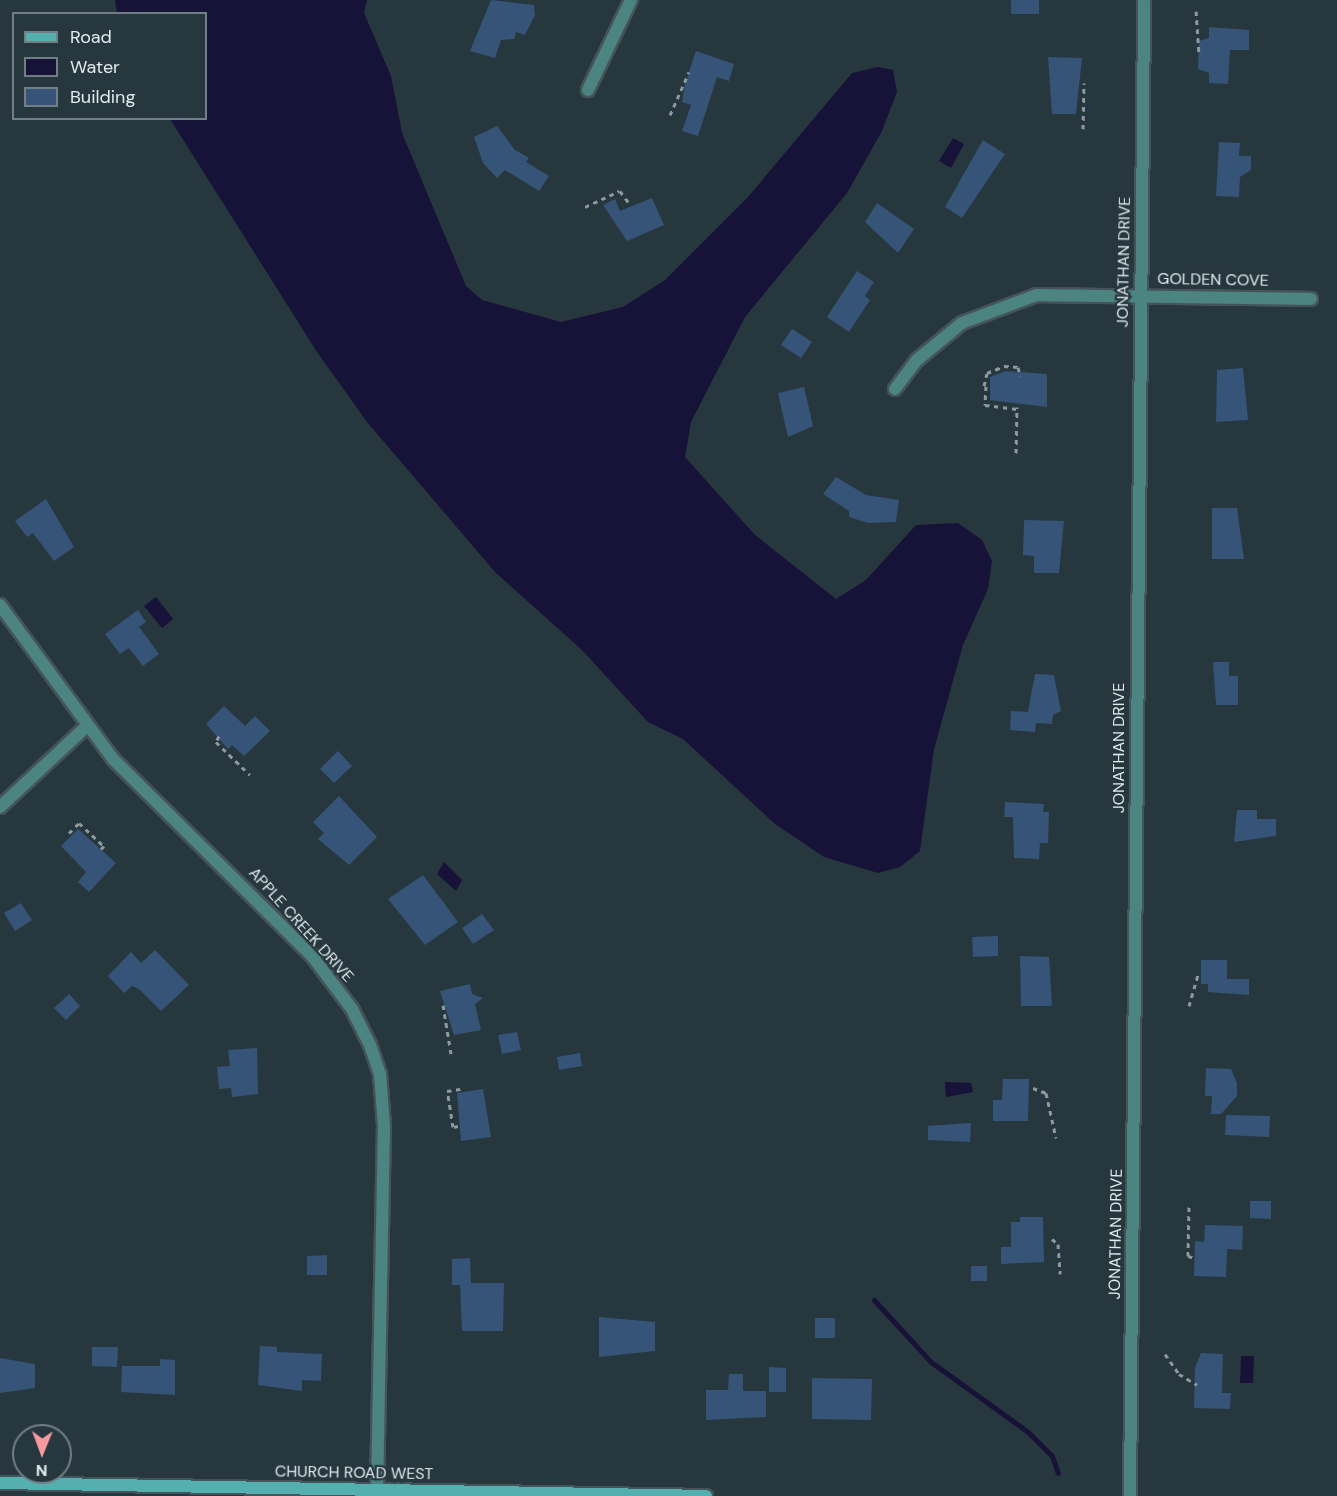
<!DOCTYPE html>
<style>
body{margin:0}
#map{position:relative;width:1337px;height:1496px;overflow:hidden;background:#27373e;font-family:"DM Sans",sans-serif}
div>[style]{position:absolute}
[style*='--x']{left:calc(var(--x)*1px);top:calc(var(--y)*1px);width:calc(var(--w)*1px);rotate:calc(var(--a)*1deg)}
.water>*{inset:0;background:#171237}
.stream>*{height:5px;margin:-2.5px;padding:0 2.5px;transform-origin:2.5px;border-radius:2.5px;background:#171237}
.building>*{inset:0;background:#365478}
.path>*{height:3px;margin-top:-1.5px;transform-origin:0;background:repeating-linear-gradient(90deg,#8d9a9f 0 4.5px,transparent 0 9px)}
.roads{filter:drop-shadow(2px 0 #45545a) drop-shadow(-2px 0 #45545a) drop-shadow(0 2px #45545a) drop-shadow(0 -2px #45545a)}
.street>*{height:12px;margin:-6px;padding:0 6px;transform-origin:6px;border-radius:6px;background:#4c8482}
.secondary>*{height:12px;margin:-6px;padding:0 6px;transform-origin:6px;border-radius:6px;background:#53b0ae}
span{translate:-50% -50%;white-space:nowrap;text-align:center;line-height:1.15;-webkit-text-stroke:4.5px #27373e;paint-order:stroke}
.street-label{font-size:16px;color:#e1ebef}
.legend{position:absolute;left:12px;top:12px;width:195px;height:108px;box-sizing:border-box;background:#27373e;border:2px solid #717f85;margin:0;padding:8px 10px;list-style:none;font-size:18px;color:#e1ebef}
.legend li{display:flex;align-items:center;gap:12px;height:30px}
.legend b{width:30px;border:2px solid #717f85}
.north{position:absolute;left:12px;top:1424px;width:60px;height:60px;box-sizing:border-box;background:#27373e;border:2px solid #717f85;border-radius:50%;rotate:181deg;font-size:16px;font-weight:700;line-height:24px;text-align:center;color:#e1ebef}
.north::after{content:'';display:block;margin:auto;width:21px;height:27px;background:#f49aa0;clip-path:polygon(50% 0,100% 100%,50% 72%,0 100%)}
</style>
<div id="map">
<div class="water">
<i style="clip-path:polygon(115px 0,367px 0,364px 13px,391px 76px,402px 133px,466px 286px,482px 300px,561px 322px,623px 307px,665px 280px,748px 197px,852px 73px,878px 67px,893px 70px,897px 92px,882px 131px,847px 193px,745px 317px,691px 422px,685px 457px,755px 535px,836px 599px,866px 580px,916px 525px,958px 523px,982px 540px,992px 561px,988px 589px,963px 645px,934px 749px,920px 851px,900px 867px,878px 873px,824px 857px,775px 824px,683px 739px,648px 722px,582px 650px,495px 572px,367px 422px,317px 352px,170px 119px,206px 118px,206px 14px,117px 13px)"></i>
<i style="clip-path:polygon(953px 138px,964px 144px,951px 168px,939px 161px)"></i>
<i style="clip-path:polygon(156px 597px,173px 619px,162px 628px,144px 606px)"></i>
<i style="clip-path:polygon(444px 862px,462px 880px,456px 891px,437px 874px)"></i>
<i style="clip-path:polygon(945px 1082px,971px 1083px,973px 1092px,946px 1097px)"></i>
<i style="clip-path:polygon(1241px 1356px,1254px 1356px,1253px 1383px,1240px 1383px)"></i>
</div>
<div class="stream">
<i style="--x:874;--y:1300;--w:84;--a:47.4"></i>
<i style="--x:931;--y:1362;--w:120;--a:35.8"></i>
<i style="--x:1028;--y:1432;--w:34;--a:45"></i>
<i style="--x:1052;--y:1456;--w:18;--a:71"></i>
</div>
<div class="building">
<i style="clip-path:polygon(491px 0,534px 5px,535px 15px,525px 35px,516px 32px,514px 39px,501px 40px,495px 58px,470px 51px)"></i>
<i style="clip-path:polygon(1011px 0,1039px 0,1039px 14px,1011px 14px)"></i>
<i style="clip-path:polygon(1209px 27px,1249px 30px,1249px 50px,1230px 50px,1228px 84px,1209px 83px,1209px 73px,1198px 69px,1199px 41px,1209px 38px)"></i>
<i style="clip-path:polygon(696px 51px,734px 64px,729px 81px,717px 77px,698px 136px,682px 131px,691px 105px,682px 102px,685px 84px)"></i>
<i style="clip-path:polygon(1048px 57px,1082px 58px,1076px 114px,1052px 114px)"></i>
<i style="clip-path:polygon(497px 126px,515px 150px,529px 158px,526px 162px,549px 176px,539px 191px,505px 170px,497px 178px,483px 163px,474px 137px)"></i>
<i style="clip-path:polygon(983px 140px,1005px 154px,962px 218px,945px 207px)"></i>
<i style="clip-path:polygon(1219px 142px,1240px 143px,1239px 156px,1251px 156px,1251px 170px,1240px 177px,1239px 197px,1216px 196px)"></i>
<i style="clip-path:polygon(652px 198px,664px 225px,627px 241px,603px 205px,615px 199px,620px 211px)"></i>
<i style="clip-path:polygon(877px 203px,914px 229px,898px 253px,865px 222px)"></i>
<i style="clip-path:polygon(857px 271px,874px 282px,865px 296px,870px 300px,849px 332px,827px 317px)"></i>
<i style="clip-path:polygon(792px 329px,812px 342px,801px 358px,781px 345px)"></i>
<i style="clip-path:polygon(1243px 368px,1248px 420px,1216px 422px,1217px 370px)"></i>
<i style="clip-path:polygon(1006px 371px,1047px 374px,1047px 407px,990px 400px,990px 377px)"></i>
<i style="clip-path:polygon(804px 387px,813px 426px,788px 437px,778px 393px)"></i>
<i style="clip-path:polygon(836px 477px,866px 495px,899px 500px,896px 522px,868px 523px,849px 517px,849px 511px,823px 494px)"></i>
<i style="clip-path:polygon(46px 499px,74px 547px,54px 561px,33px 533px,27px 537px,15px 521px)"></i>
<i style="clip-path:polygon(1212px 508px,1237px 508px,1244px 559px,1212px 559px)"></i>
<i style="clip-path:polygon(1024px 520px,1064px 521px,1059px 573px,1034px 573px,1034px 556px,1023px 555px)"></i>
<i style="clip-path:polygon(138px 610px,146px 622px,139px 627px,159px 654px,143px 666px,129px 648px,120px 654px,105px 634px)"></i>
<i style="clip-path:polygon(1213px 662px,1229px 662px,1229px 676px,1238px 676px,1238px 705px,1216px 705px)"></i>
<i style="clip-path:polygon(1035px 674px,1054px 675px,1061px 711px,1053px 715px,1052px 724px,1036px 723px,1035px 732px,1010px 730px,1011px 711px,1028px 712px)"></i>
<i style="clip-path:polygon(224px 706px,245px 726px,255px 716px,270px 731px,244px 756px,232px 745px,228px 749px,206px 724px)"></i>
<i style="clip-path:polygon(338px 751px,352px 766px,334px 783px,320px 769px)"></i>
<i style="clip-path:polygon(339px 796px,377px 837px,349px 865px,318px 839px,324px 833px,313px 822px)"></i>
<i style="clip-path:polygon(1005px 802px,1044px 804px,1043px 812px,1049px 812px,1048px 843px,1040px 843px,1039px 859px,1014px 858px,1013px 817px,1004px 817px)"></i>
<i style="clip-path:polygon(1237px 810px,1257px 810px,1257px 819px,1276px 819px,1276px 836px,1234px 842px)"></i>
<i style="clip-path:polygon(78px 829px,116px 863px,89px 892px,78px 882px,86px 872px,61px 846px)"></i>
<i style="clip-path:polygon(423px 875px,458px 922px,425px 945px,388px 899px)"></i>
<i style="clip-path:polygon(21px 903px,32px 920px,15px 931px,4px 913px)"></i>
<i style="clip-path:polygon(482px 914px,494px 930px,473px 944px,462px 928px)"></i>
<i style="clip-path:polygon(998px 936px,998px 956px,973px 957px,972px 937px)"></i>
<i style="clip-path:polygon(155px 950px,189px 985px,161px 1011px,139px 989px,132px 986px,124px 993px,108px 976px,131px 952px,141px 963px)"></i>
<i style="clip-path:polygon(1020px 956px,1049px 957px,1052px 1006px,1021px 1006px)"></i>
<i style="clip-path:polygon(1201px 960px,1227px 960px,1227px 979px,1249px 979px,1249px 995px,1208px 992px,1208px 984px,1201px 984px)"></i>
<i style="clip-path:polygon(470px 984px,472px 994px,483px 998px,475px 1004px,481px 1030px,454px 1035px,440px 991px)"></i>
<i style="clip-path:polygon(69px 994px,80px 1006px,66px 1020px,54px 1008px)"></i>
<i style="clip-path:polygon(517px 1032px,521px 1050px,502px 1054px,498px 1035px)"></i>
<i style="clip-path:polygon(257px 1048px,258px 1094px,232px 1097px,231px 1088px,219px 1089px,217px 1067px,230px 1066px,228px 1050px)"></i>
<i style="clip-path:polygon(580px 1053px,582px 1066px,559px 1070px,557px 1057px)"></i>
<i style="clip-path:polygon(1206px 1068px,1231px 1069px,1237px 1083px,1237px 1096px,1221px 1114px,1211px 1114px,1212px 1096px,1205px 1096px)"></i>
<i style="clip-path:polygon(1003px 1079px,1029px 1079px,1028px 1121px,993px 1121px,993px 1100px,1002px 1100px)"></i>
<i style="clip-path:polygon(483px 1089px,491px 1137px,461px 1141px,457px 1093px)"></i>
<i style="clip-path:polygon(1226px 1115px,1270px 1116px,1269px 1137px,1225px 1135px)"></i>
<i style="clip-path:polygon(971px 1123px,970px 1142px,928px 1140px,928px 1126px)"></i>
<i style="clip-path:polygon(1250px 1201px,1271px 1201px,1271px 1219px,1250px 1218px)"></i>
<i style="clip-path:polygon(1020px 1217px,1043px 1217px,1044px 1262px,1001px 1264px,1001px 1247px,1011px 1247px,1011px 1222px,1020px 1222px)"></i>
<i style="clip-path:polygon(1205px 1225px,1243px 1226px,1242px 1250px,1227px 1249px,1226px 1277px,1194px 1276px,1195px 1241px,1204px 1242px)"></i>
<i style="clip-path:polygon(327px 1255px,327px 1275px,307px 1275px,307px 1256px)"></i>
<i style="clip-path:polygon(470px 1258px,471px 1283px,504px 1283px,503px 1331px,462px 1331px,460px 1285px,452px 1285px,452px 1259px)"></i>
<i style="clip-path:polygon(971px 1266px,987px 1266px,987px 1281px,971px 1281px)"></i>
<i style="clip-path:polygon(599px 1317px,655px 1322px,655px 1351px,599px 1357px)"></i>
<i style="clip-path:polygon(815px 1318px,835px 1318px,835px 1338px,815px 1338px)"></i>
<i style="clip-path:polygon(260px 1346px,277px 1347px,277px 1352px,322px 1354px,321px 1381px,302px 1380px,302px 1391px,258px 1385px)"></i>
<i style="clip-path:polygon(92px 1347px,118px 1347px,117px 1367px,92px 1366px)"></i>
<i style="clip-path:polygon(1201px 1353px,1223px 1354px,1222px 1393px,1231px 1393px,1230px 1409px,1194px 1408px,1195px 1368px)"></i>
<i style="clip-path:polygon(0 1358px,35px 1364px,35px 1388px,0 1393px)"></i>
<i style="clip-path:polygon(160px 1359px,175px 1360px,175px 1395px,121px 1392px,122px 1366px,160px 1366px)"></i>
<i style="clip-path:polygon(769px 1367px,786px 1368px,786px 1392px,769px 1392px)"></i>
<i style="clip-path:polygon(729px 1374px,743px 1374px,743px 1391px,766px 1391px,766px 1417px,706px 1420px,706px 1390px,728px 1390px)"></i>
<i style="clip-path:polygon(812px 1378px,872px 1379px,871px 1420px,812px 1419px)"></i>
</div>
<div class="path">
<i style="--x:1196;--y:11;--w:44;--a:86.1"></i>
<i style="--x:670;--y:115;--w:47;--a:-66.2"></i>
<i style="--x:1083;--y:129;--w:46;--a:-88.8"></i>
<i style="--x:585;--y:207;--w:38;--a:-25"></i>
<i style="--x:620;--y:191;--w:15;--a:53"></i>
<i style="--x:984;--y:386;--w:13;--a:-77"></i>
<i style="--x:987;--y:373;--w:18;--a:-22"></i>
<i style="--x:1004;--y:366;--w:14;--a:4"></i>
<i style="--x:1018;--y:367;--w:9;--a:77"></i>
<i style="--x:986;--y:386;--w:19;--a:93"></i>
<i style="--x:985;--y:405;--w:32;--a:7"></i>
<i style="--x:1016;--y:453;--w:46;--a:-88.8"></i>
<i style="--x:219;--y:736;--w:7;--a:117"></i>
<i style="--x:216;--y:742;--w:47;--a:44.1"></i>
<i style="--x:69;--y:833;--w:14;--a:-45"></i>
<i style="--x:79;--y:823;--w:34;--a:43"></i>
<i style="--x:104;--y:846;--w:6;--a:135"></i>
<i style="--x:443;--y:1005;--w:50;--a:80.7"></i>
<i style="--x:1189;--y:1006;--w:35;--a:-74"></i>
<i style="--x:1033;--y:1088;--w:14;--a:21"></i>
<i style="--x:1046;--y:1093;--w:46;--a:77.5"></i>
<i style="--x:458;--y:1126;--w:5;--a:169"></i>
<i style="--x:453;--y:1127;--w:36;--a:-99"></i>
<i style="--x:447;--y:1091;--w:18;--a:-9"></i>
<i style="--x:1189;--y:1207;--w:49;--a:91.2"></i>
<i style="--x:1188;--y:1256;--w:7;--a:16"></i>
<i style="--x:1052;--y:1239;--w:8;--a:40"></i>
<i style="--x:1058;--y:1244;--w:30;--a:86"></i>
<i style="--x:1165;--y:1354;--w:24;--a:55"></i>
<i style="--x:1179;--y:1374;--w:21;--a:31"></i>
</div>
<div class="roads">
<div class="street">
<i style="--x:588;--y:90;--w:100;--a:-64.5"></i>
<i style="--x:895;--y:389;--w:36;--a:-53"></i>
<i style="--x:917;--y:360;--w:58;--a:-39.4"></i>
<i style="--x:962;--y:323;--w:80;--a:-20.5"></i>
<i style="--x:1037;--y:295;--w:274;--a:0.8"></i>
<i style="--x:0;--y:605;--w:191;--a:53.7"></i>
<i style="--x:113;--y:759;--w:280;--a:44.7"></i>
<i style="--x:312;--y:956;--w:66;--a:53"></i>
<i style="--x:352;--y:1009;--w:40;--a:63.4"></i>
<i style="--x:370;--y:1045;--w:31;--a:71"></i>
<i style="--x:380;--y:1074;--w:52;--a:85.6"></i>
<i style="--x:384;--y:1126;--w:364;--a:91.1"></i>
<i style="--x:0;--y:807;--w:119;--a:-43"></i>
<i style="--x:1130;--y:1496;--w:1496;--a:-89.46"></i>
</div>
<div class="secondary">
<i style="--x:0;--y:1483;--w:706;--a:1.05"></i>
</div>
</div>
<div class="street-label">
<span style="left:1124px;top:262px;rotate:-89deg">JONATHAN DRIVE</span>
<span style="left:1213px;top:280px;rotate:1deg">GOLDEN COVE</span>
<span style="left:1119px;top:748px;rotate:-90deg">JONATHAN DRIVE</span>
<span style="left:301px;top:925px;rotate:48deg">APPLE CREEK DRIVE</span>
<span style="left:1116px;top:1234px;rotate:-89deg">JONATHAN DRIVE</span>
<span style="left:354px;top:1473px;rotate:1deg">CHURCH ROAD WEST</span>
</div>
<ul class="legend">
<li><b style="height:8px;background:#53b0ae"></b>Road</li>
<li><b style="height:16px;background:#171237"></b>Water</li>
<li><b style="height:16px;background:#365478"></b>Building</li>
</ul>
<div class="north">N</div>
</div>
